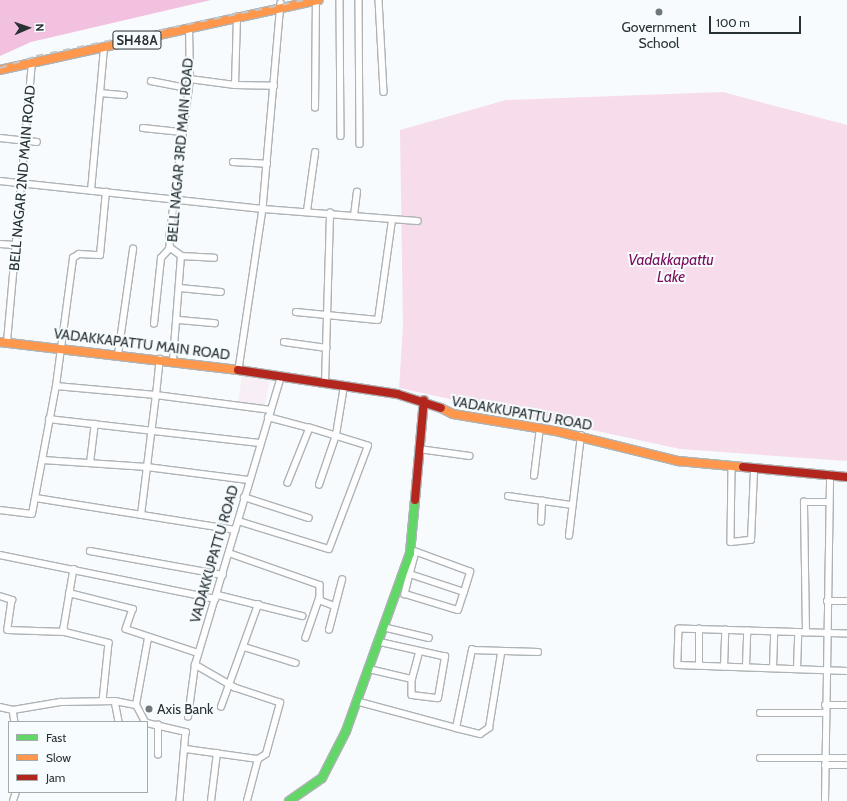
<!DOCTYPE html>
<style>
body{margin:0}
#map{position:relative;width:847px;height:801px;overflow:hidden;background:#f8fbfd;font-family:Cabin,sans-serif}
div>[style]{position:absolute}
[style*='--x']{left:calc(var(--x)*1px);top:calc(var(--y)*1px);width:calc(var(--w)*1px);rotate:calc(var(--a)*1deg)}
.green>*{inset:0;background:#f8eff6}
.forest>*{inset:0;background:#f2c1e0}
.water>*{inset:0;background:#f7dcec}
.roads{filter:drop-shadow(1px 0 #aeb3b6) drop-shadow(-1px 0 #aeb3b6) drop-shadow(0 1px #aeb3b6) drop-shadow(0 -1px #aeb3b6)}
.street>*{height:5.5px;margin:-2.75px;padding:0 2.75px;transform-origin:2.75px;border-radius:2.75px;background:#fefeff}
.fast>*{height:8px;margin:-4px;padding:0 4px;transform-origin:4px;border-radius:4px;background:#63d668}
.slow>*{height:8px;margin:-4px;padding:0 4px;transform-origin:4px;border-radius:4px;background:#ff974d}
.jam>*{height:8px;margin:-4px;padding:0 4px;transform-origin:4px;border-radius:4px;background:#b3261e}
.rail>*{height:2px;margin-top:-1px;transform-origin:0;background:repeating-linear-gradient(90deg,#c5c6c7 0 7px,transparent 0 14px)}
.dots>*{width:11px;height:11px;translate:-50% -50%;box-sizing:border-box;border:2px solid #f7fcfe;border-radius:50%}
span{translate:-50% -50%;white-space:nowrap;text-align:center;line-height:1.15;-webkit-text-stroke:4px #f7fcfe;paint-order:stroke}
.shield-label span{padding:1px 3px;background:#f7fcfe;border:1px solid;border-radius:3px;-webkit-text-stroke-width:0}
.shield-label{font-size:13px;color:#283134;font-weight:700}
.poi-label{font-size:14px;color:#283134}
.left{translate:0 -50%;text-align:left}
.street-label{font-size:14px;color:#283134}
.water-label{font-size:15px;color:#7a0a5a;font-style:italic}
.legend{position:absolute;left:8px;top:721px;width:140px;height:72px;box-sizing:border-box;background:#f7fcfe;border:1px solid #a4abad;margin:0;padding:5px 7px;list-style:none;font-size:12px;color:#283134}
.legend li{display:flex;align-items:center;gap:8px;height:20px}
.legend b{width:20px;border:1px solid #a4abad}
.north{position:absolute;left:8px;top:8px;width:40px;height:40px;-webkit-text-stroke:3px #f7fcfe;paint-order:stroke;rotate:88deg;font-size:11px;font-weight:700;line-height:16px;text-align:center;color:#283134}
.north::after{content:'';display:block;margin:auto;width:14px;height:18px;background:#283134;clip-path:polygon(50% 0,100% 100%,50% 72%,0 100%)}
.scale{position:absolute;left:709px;top:16px;width:92px;height:18px;box-sizing:border-box;border:2px solid #283134;border-top:0;padding-left:5px;font-size:12px;line-height:14px;white-space:nowrap;color:#283134;-webkit-text-stroke:3px #f7fcfe;paint-order:stroke}
</style>
<div id="map">
<div class="green">
<i style="clip-path:polygon(242px 375px,270px 381px,265px 405px,238px 403px)"></i>
</div>
<div class="forest">
<i style="clip-path:polygon(0 0,211px 0,31px 42px,0 56px)"></i>
</div>
<div class="water">
<i style="clip-path:polygon(723px 92px,847px 125px,847px 461px,680px 449px,399px 388px,403px 327px,400px 130px,506px 100px)"></i>
</div>
<div class="roads">
<div class="street">
<i style="--x:340;--y:0;--w:136;--a:89.6"></i>
<i style="--x:359;--y:0;--w:144;--a:89.6"></i>
<i style="--x:379;--y:0;--w:92;--a:86.9"></i>
<i style="--x:281;--y:3;--w:207;--a:95"></i>
<i style="--x:263;--y:209;--w:155;--a:4.4"></i>
<i style="--x:190;--y:79;--w:45;--a:7.6"></i>
<i style="--x:235;--y:85;--w:68;--a:-88.3"></i>
<i style="--x:151;--y:81;--w:38;--a:11"></i>
<i style="--x:235;--y:85;--w:39;--a:1"></i>
<i style="--x:100;--y:93;--w:45;--a:-84.9"></i>
<i style="--x:315;--y:108;--w:108;--a:-89.5"></i>
<i style="--x:143;--y:128;--w:39;--a:6"></i>
<i style="--x:0;--y:138;--w:37;--a:6"></i>
<i style="--x:233;--y:162;--w:34;--a:3"></i>
<i style="--x:0;--y:181;--w:264;--a:6.1"></i>
<i style="--x:263;--y:209;--w:163;--a:98.5"></i>
<i style="--x:91;--y:191;--w:98;--a:-84.8"></i>
<i style="--x:100;--y:93;--w:24;--a:5"></i>
<i style="--x:307;--y:211;--w:59;--a:-82.1"></i>
<i style="--x:354;--y:216;--w:24;--a:-83"></i>
<i style="--x:0;--y:244;--w:15;--a:4"></i>
<i style="--x:181;--y:256;--w:33;--a:3"></i>
<i style="--x:180;--y:288;--w:41;--a:5.6"></i>
<i style="--x:296;--y:312;--w:82;--a:5.6"></i>
<i style="--x:378;--y:320;--w:101;--a:-82"></i>
<i style="--x:179;--y:320;--w:36;--a:5"></i>
<i style="--x:154;--y:324;--w:66;--a:-83.9"></i>
<i style="--x:161;--y:258;--w:13;--a:-48"></i>
<i style="--x:7;--y:342;--w:281;--a:-84.9"></i>
<i style="--x:284;--y:342;--w:43;--a:7.9"></i>
<i style="--x:118;--y:355;--w:107;--a:-81.9"></i>
<i style="--x:173;--y:360;--w:104;--a:-85.6"></i>
<i style="--x:181;--y:256;--w:14;--a:-144"></i>
<i style="--x:170;--y:248;--w:9;--a:-96"></i>
<i style="--x:169;--y:239;--w:161;--a:-82.5"></i>
<i style="--x:190;--y:79;--w:50;--a:-91.1"></i>
<i style="--x:325;--y:384;--w:171;--a:-88.3"></i>
<i style="--x:56;--y:386;--w:100;--a:5.1"></i>
<i style="--x:156;--y:395;--w:36;--a:-84"></i>
<i style="--x:268;--y:417;--w:43;--a:14.7"></i>
<i style="--x:49;--y:419;--w:211;--a:6.5"></i>
<i style="--x:419;--y:449;--w:51;--a:7.8"></i>
<i style="--x:43;--y:460;--w:104;--a:3.9"></i>
<i style="--x:147;--y:467;--w:102;--a:7.3"></i>
<i style="--x:90;--y:463;--w:39;--a:-83"></i>
<i style="--x:732;--y:468;--w:74;--a:90.8"></i>
<i style="--x:731;--y:542;--w:20;--a:-6"></i>
<i style="--x:751;--y:540;--w:70;--a:-87.5"></i>
<i style="--x:534;--y:476;--w:48;--a:-82.9"></i>
<i style="--x:319;--y:485;--w:53;--a:-71.2"></i>
<i style="--x:336;--y:435;--w:50;--a:-80.7"></i>
<i style="--x:508;--y:496;--w:65;--a:8"></i>
<i style="--x:244;--y:497;--w:68;--a:17.9"></i>
<i style="--x:36;--y:498;--w:202;--a:9.1"></i>
<i style="--x:0;--y:510;--w:32;--a:7"></i>
<i style="--x:32;--y:514;--w:130;--a:-79.4"></i>
<i style="--x:56;--y:386;--w:129;--a:-82.4"></i>
<i style="--x:73;--y:258;--w:7;--a:-34"></i>
<i style="--x:79;--y:254;--w:21;--a:3"></i>
<i style="--x:100;--y:255;--w:63;--a:-84.6"></i>
<i style="--x:141;--y:515;--w:121;--a:-82.9"></i>
<i style="--x:156;--y:395;--w:116;--a:7.4"></i>
<i style="--x:238;--y:521;--w:95;--a:17.1"></i>
<i style="--x:329;--y:549;--w:110;--a:-69.3"></i>
<i style="--x:368;--y:446;--w:61;--a:-162.8"></i>
<i style="--x:310;--y:428;--w:59;--a:111.8"></i>
<i style="--x:541;--y:522;--w:21;--a:-87"></i>
<i style="--x:569;--y:536;--w:101;--a:-83.2"></i>
<i style="--x:90;--y:551;--w:135;--a:10.2"></i>
<i style="--x:229;--y:553;--w:96;--a:19.4"></i>
<i style="--x:320;--y:585;--w:12;--a:90"></i>
<i style="--x:320;--y:597;--w:43;--a:108.9"></i>
<i style="--x:0;--y:555;--w:220;--a:11.5"></i>
<i style="--x:74;--y:569;--w:60;--a:99.6"></i>
<i style="--x:64;--y:628;--w:4;--a:76"></i>
<i style="--x:65;--y:632;--w:45;--a:14"></i>
<i style="--x:109;--y:643;--w:58;--a:95.9"></i>
<i style="--x:403;--y:571;--w:8;--a:23"></i>
<i style="--x:410;--y:574;--w:57;--a:18.4"></i>
<i style="--x:464;--y:592;--w:21;--a:-73"></i>
<i style="--x:470;--y:572;--w:58;--a:-159.7"></i>
<i style="--x:416;--y:552;--w:23;--a:105"></i>
<i style="--x:410;--y:574;--w:21;--a:104"></i>
<i style="--x:405;--y:594;--w:55;--a:16.8"></i>
<i style="--x:458;--y:610;--w:19;--a:-72"></i>
<i style="--x:69;--y:593;--w:66;--a:14"></i>
<i style="--x:133;--y:609;--w:21;--a:109"></i>
<i style="--x:126;--y:629;--w:76;--a:18.4"></i>
<i style="--x:218;--y:595;--w:87;--a:14"></i>
<i style="--x:0;--y:596;--w:13;--a:18"></i>
<i style="--x:12;--y:600;--w:30;--a:98"></i>
<i style="--x:8;--y:630;--w:57;--a:2"></i>
<i style="--x:319;--y:600;--w:17;--a:21"></i>
<i style="--x:827;--y:601;--w:20;--a:0"></i>
<i style="--x:383;--y:627;--w:47;--a:13.4"></i>
<i style="--x:329;--y:630;--w:52;--a:-75.4"></i>
<i style="--x:806;--y:633;--w:131;--a:-90.9"></i>
<i style="--x:804;--y:502;--w:25;--a:0"></i>
<i style="--x:847;--y:634;--w:168;--a:-178.3"></i>
<i style="--x:679;--y:629;--w:36;--a:92"></i>
<i style="--x:678;--y:665;--w:169;--a:2"></i>
<i style="--x:244;--y:647;--w:54;--a:17.1"></i>
<i style="--x:699;--y:666;--w:37;--a:-90"></i>
<i style="--x:724;--y:667;--w:37;--a:-88"></i>
<i style="--x:746;--y:667;--w:36;--a:-88"></i>
<i style="--x:773;--y:668;--w:36;--a:-88"></i>
<i style="--x:369;--y:669;--w:44;--a:13.1"></i>
<i style="--x:412;--y:679;--w:16;--a:90"></i>
<i style="--x:412;--y:695;--w:26;--a:7"></i>
<i style="--x:438;--y:698;--w:42;--a:-80.3"></i>
<i style="--x:445;--y:657;--w:69;--a:-167.4"></i>
<i style="--x:797;--y:669;--w:36;--a:-88"></i>
<i style="--x:412;--y:679;--w:28;--a:-75"></i>
<i style="--x:115;--y:701;--w:21;--a:79"></i>
<i style="--x:356;--y:701;--w:104;--a:15.1"></i>
<i style="--x:456;--y:728;--w:80;--a:-78.4"></i>
<i style="--x:472;--y:650;--w:66;--a:1.7"></i>
<i style="--x:825;--y:705;--w:22;--a:0"></i>
<i style="--x:0;--y:707;--w:13;--a:13"></i>
<i style="--x:13;--y:710;--w:12;--a:81"></i>
<i style="--x:221;--y:707;--w:109;--a:-70.1"></i>
<i style="--x:13;--y:710;--w:49;--a:-9.5"></i>
<i style="--x:61;--y:702;--w:54;--a:-1.1"></i>
<i style="--x:115;--y:701;--w:21;--a:11"></i>
<i style="--x:760;--y:713;--w:65;--a:0"></i>
<i style="--x:188;--y:717;--w:52;--a:-82.3"></i>
<i style="--x:195;--y:665;--w:298;--a:-73.4"></i>
<i style="--x:145;--y:722;--w:19;--a:-118"></i>
<i style="--x:136;--y:705;--w:68;--a:-79.8"></i>
<i style="--x:147;--y:723;--w:40;--a:13"></i>
<i style="--x:186;--y:732;--w:69;--a:95"></i>
<i style="--x:456;--y:728;--w:25;--a:14"></i>
<i style="--x:480;--y:734;--w:11;--a:-34"></i>
<i style="--x:489;--y:728;--w:75;--a:-80.8"></i>
<i style="--x:186;--y:749;--w:73;--a:7.9"></i>
<i style="--x:258;--y:759;--w:9;--a:-32"></i>
<i style="--x:266;--y:754;--w:53;--a:-74.6"></i>
<i style="--x:280;--y:703;--w:47;--a:-161.6"></i>
<i style="--x:235;--y:688;--w:46;--a:-150.1"></i>
<i style="--x:158;--y:755;--w:30;--a:-90"></i>
<i style="--x:760;--y:758;--w:87;--a:0"></i>
<i style="--x:825;--y:765;--w:22;--a:0"></i>
<i style="--x:13;--y:801;--w:9;--a:-72"></i>
<i style="--x:211;--y:801;--w:48;--a:-82.9"></i>
<i style="--x:247;--y:801;--w:43;--a:-75.3"></i>
<i style="--x:825;--y:801;--w:326;--a:-89.1"></i>
</div>
<div class="fast">
<i style="--x:289;--y:801;--w:40;--a:-34.9"></i>
<i style="--x:322;--y:778;--w:53;--a:-62.9"></i>
<i style="--x:346;--y:731;--w:189;--a:-70.2"></i>
<i style="--x:410;--y:553;--w:53;--a:-84.6"></i>
</div>
<div class="slow">
<i style="--x:0;--y:70;--w:326;--a:-12.4"></i>
<i style="--x:0;--y:342;--w:240;--a:6.7"></i>
<i style="--x:441;--y:408;--w:13;--a:27"></i>
<i style="--x:453;--y:414;--w:104;--a:9.4"></i>
<i style="--x:556;--y:431;--w:126;--a:13.8"></i>
<i style="--x:678;--y:461;--w:65;--a:5.3"></i>
</div>
<div class="jam">
<i style="--x:238;--y:370;--w:161;--a:8.6"></i>
<i style="--x:397;--y:394;--w:46;--a:17.7"></i>
<i style="--x:743;--y:467;--w:104;--a:5.5"></i>
<i style="--x:415;--y:500;--w:100;--a:-84.9"></i>
</div>
</div>
<div class="rail">
<i style="--x:0;--y:68;--w:38;--a:-18"></i>
<i style="--x:36;--y:56;--w:273;--a:-11.8"></i>
</div>
<div class="dots">
<i style="left:659px;top:12px;background:#71787a"></i>
<i style="left:149px;top:709px;background:#71787a"></i>
</div>
<div class="shield-label">
<span style="left:137px;top:40px">SH48A</span>
</div>
<div class="poi-label">
<span style="left:659px;top:35px">Government<br>School</span>
<span class="left" style="left:157px;top:709px">Axis Bank</span>
</div>
<div class="street-label">
<span style="left:180px;top:150px;rotate:-85deg">BELL NAGAR 3RD MAIN ROAD</span>
<span style="left:22px;top:178px;rotate:-85deg">BELL NAGAR 2ND MAIN ROAD</span>
<span style="left:142px;top:344px;rotate:7deg">VADAKKAPATTU MAIN ROAD</span>
<span style="left:522px;top:413px;rotate:10deg">VADAKKUPATTU ROAD</span>
<span style="left:214px;top:554px;rotate:-74deg">VADAKKUPATTU ROAD</span>
</div>
<div class="water-label">
<span style="left:671px;top:269px">Vadakkapattu<br>Lake</span>
</div>
<ul class="legend">
<li><b style="height:5px;background:#63d668"></b>Fast</li>
<li><b style="height:5px;background:#ff974d"></b>Slow</li>
<li><b style="height:5px;background:#b3261e"></b>Jam</li>
</ul>
<div class="north">N</div>
<div class="scale">100 m</div>
</div>
